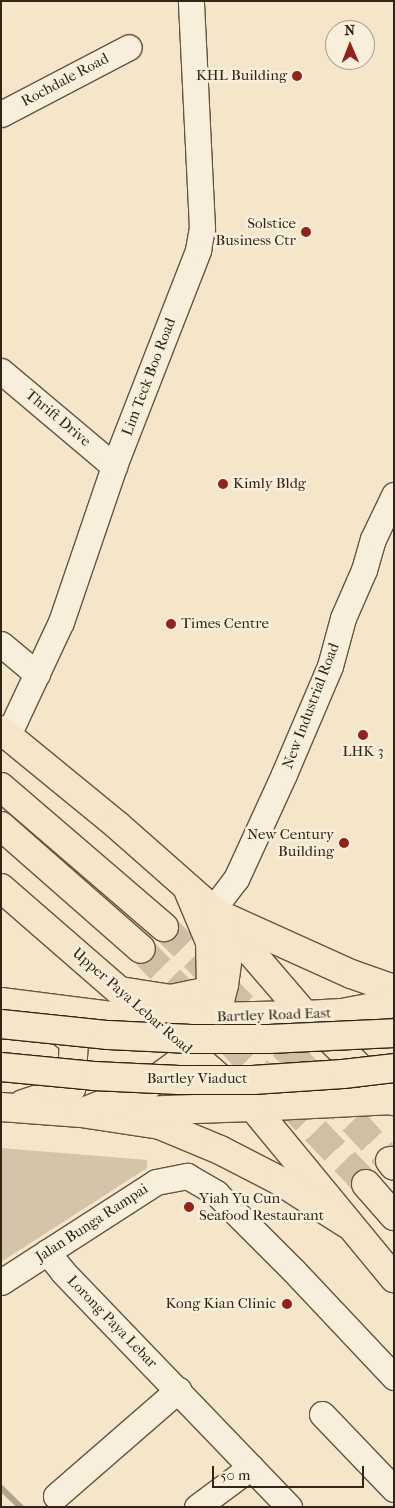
<!DOCTYPE html>
<style>
body{margin:0}
#map{position:relative;width:395px;height:1508px;overflow:hidden;background:#f5e5c9;font-family:"IM FELL French Canon",serif}
div>[style]{position:absolute}
[style*='--x']{left:calc(var(--x)*1px);top:calc(var(--y)*1px);width:calc(var(--w)*1px);rotate:calc(var(--a)*1deg)}
.green>*{inset:0;background:#d4c4aa}
.stream>*{height:6px;margin:-3px;padding:0 3px;transform-origin:3px;border-radius:3px;background:#b3a48c}
.primary-tunnel>*{height:28px;margin-top:-14px;transform-origin:0;background:repeating-linear-gradient(90deg,#cebfa5 0 28px,transparent 0 42px)}
.roads{filter:drop-shadow(1px 0 #645542) drop-shadow(-1px 0 #645542) drop-shadow(0 1px #645542) drop-shadow(0 -1px #645542)}
.minor>*{height:25px;margin:-12.5px;padding:0 12.5px;transform-origin:12.5px;border-radius:12.5px;background:#f8eedc}
.primary>*{height:28px;margin:-14px;padding:0 14px;transform-origin:14px;border-radius:14px;background:#f5e5c9}
.trunk>*{height:28px;margin:-14px;padding:0 14px;transform-origin:14px;border-radius:14px;background:#f5e5c9}
.bridges{filter:drop-shadow(1px 0 #332515) drop-shadow(-1px 0 #332515) drop-shadow(0 1px #332515) drop-shadow(0 -1px #332515)}
.trunk-bridge>*{height:28px;margin:-14px;padding:0 14px;transform-origin:14px;border-radius:14px;background:#f5e5c9}
.dots>*{width:14px;height:14px;translate:-50% -50%;box-sizing:border-box;border:2px solid #f8eedc;border-radius:50%}
span{translate:-50% -50%;white-space:nowrap;text-align:center;line-height:1.15;-webkit-text-stroke:5px #f8eedc;paint-order:stroke}
.poi-label{font-size:15px;color:#332515}
.right{translate:-100% -50%;text-align:right}
.left{translate:0 -50%;text-align:left}
.street-label{font-size:15px;color:#332515}
.frame{position:absolute;inset:0;border:2px solid #332515;pointer-events:none}
.north{position:absolute;left:325px;top:20px;width:50px;height:50px;box-sizing:border-box;background:#f8eedc;border:1px solid #a99e8c;border-radius:50%;rotate:359deg;font-size:14px;font-weight:700;line-height:20px;text-align:center;color:#332515}
.north::after{content:'';display:block;margin:auto;width:18px;height:22px;background:#8f2418;clip-path:polygon(50% 0,100% 100%,50% 72%,0 100%)}
.scale{position:absolute;left:212px;top:1466px;width:152px;height:22px;box-sizing:border-box;border:2px solid #332515;border-top:0;padding-left:6px;font-size:15px;line-height:18px;white-space:nowrap;color:#332515;-webkit-text-stroke:4px #f8eedc;paint-order:stroke}
</style>
<div id="map">
<div class="green">
<i style="clip-path:polygon(1px 1148px,147px 1160px,147px 1168px,1px 1262px)"></i>
</div>
<div class="stream">
<i style="--x:1;--y:1488;--w:28;--a:44"></i>
</div>
<div class="primary-tunnel">
<i style="--x:164;--y:927;--w:187;--a:45"></i>
<i style="--x:296;--y:1059;--w:139;--a:47.3"></i>
<i style="--x:141;--y:949;--w:325;--a:46.2"></i>
</div>
<div class="roads">
<div class="minor">
<i style="--x:1;--y:114;--w:144;--a:-27.6"></i>
<i style="--x:1;--y:371;--w:148;--a:40.1"></i>
<i style="--x:1;--y:644;--w:47;--a:39.8"></i>
<i style="--x:8;--y:735;--w:125;--a:-64.9"></i>
<i style="--x:61;--y:622;--w:165;--a:-71.2"></i>
<i style="--x:114;--y:466;--w:232;--a:-68.7"></i>
<i style="--x:198;--y:250;--w:22;--a:-80"></i>
<i style="--x:202;--y:228;--w:227;--a:-92.8"></i>
<i style="--x:213;--y:909;--w:38;--a:-53"></i>
<i style="--x:236;--y:879;--w:115;--a:-65.4"></i>
<i style="--x:284;--y:774;--w:117;--a:-66.9"></i>
<i style="--x:330;--y:666;--w:50;--a:-74.8"></i>
<i style="--x:343;--y:618;--w:52;--a:-66.4"></i>
<i style="--x:364;--y:570;--w:32;--a:-74"></i>
<i style="--x:373;--y:539;--w:49;--a:-64.5"></i>
<i style="--x:47;--y:1252;--w:26;--a:51"></i>
<i style="--x:63;--y:1272;--w:326;--a:46.1"></i>
<i style="--x:1;--y:1282;--w:184;--a:-32.8"></i>
<i style="--x:156;--y:1182;--w:32;--a:-11"></i>
<i style="--x:187;--y:1176;--w:34;--a:30"></i>
<i style="--x:216;--y:1193;--w:110;--a:45"></i>
<i style="--x:294;--y:1271;--w:146;--a:46.7"></i>
<i style="--x:322;--y:1414;--w:104;--a:46.2"></i>
<i style="--x:56;--y:1496;--w:162;--a:-41"></i>
<i style="--x:197;--y:1507;--w:67;--a:-36.5"></i>
</div>
<div class="primary">
<i style="--x:1;--y:730;--w:150;--a:39.3"></i>
<i style="--x:117;--y:825;--w:136;--a:41.4"></i>
<i style="--x:219;--y:915;--w:132;--a:49.3"></i>
<i style="--x:305;--y:1015;--w:124;--a:44"></i>
<i style="--x:1;--y:787;--w:215;--a:40.7"></i>
<i style="--x:1;--y:826;--w:186;--a:41.3"></i>
<i style="--x:1;--y:888;--w:334;--a:41"></i>
<i style="--x:253;--y:1107;--w:222;--a:50.5"></i>
<i style="--x:227;--y:918;--w:136;--a:24.3"></i>
<i style="--x:351;--y:974;--w:46;--a:19.2"></i>
<i style="--x:120;--y:991;--w:52;--a:8.9"></i>
<i style="--x:171;--y:999;--w:34;--a:-12"></i>
<i style="--x:204;--y:992;--w:10;--a:-45"></i>
<i style="--x:211;--y:985;--w:43;--a:-91.3"></i>
<i style="--x:210;--y:942;--w:54;--a:-112.8"></i>
<i style="--x:153;--y:1018;--w:152;--a:-1.1"></i>
<i style="--x:305;--y:1015;--w:37;--a:-3"></i>
<i style="--x:342;--y:1013;--w:53;--a:-10.9"></i>
<i style="--x:253;--y:1107;--w:141;--a:-2.8"></i>
<i style="--x:390;--y:1161;--w:6;--a:51"></i>
<i style="--x:366;--y:1184;--w:43;--a:48.8"></i>
</div>
<div class="trunk">
<i style="--x:1;--y:1002;--w:127;--a:7.2"></i>
<i style="--x:127;--y:1018;--w:26;--a:0"></i>
<i style="--x:23;--y:1104;--w:51;--a:-18.4"></i>
<i style="--x:71;--y:1088;--w:46;--a:-86.3"></i>
<i style="--x:74;--y:1042;--w:55;--a:-140.9"></i>
<i style="--x:1;--y:1107;--w:80;--a:4.3"></i>
<i style="--x:81;--y:1113;--w:80;--a:8.6"></i>
<i style="--x:160;--y:1125;--w:65;--a:22.6"></i>
<i style="--x:220;--y:1150;--w:65;--a:27.3"></i>
<i style="--x:278;--y:1180;--w:82;--a:32.5"></i>
<i style="--x:138;--y:1111;--w:115;--a:-2"></i>
<i style="--x:83;--y:1112;--w:66;--a:-21.5"></i>
<i style="--x:144;--y:1088;--w:59;--a:-36.1"></i>
<i style="--x:192;--y:1053;--w:43;--a:-56.3"></i>
<i style="--x:216;--y:1017;--w:33;--a:-76"></i>
<i style="--x:224;--y:985;--w:28;--a:-82"></i>
<i style="--x:228;--y:957;--w:43;--a:-102.1"></i>
</div>
</div>
<div class="bridges">
<div class="trunk-bridge">
<i style="--x:1;--y:1024;--w:108;--a:5.9"></i>
<i style="--x:108;--y:1035;--w:83;--a:2.8"></i>
<i style="--x:191;--y:1039;--w:78;--a:0"></i>
<i style="--x:269;--y:1039;--w:125;--a:-2.7"></i>
<i style="--x:1;--y:1067;--w:93;--a:5.5"></i>
<i style="--x:94;--y:1076;--w:85;--a:2.7"></i>
<i style="--x:179;--y:1080;--w:74;--a:0"></i>
<i style="--x:253;--y:1080;--w:90;--a:-3.8"></i>
<i style="--x:343;--y:1074;--w:51;--a:-6.7"></i>
</div>
</div>
<div class="dots">
<i style="left:297px;top:76px;background:#8f2418"></i>
<i style="left:306px;top:232px;background:#8f2418"></i>
<i style="left:223px;top:484px;background:#8f2418"></i>
<i style="left:171px;top:624px;background:#8f2418"></i>
<i style="left:363px;top:735px;background:#8f2418"></i>
<i style="left:344px;top:843px;background:#8f2418"></i>
<i style="left:189px;top:1207px;background:#8f2418"></i>
<i style="left:287px;top:1304px;background:#8f2418"></i>
</div>
<div class="poi-label">
<span class="right" style="left:287px;top:76px">KHL Building</span>
<span class="right" style="left:296px;top:232px">Solstice<br>Business Ctr</span>
<span class="left" style="left:233px;top:484px">Kimly Bldg</span>
<span class="left" style="left:181px;top:624px">Times Centre</span>
<span style="left:363px;top:752px">LHK 3</span>
<span class="right" style="left:334px;top:843px">New Century<br>Building</span>
<span class="left" style="left:199px;top:1207px">Yiah Yu Cun<br>Seafood Restaurant</span>
<span class="right" style="left:276px;top:1304px">Kong Kian Clinic</span>
</div>
<div class="street-label">
<span style="left:65px;top:80px;rotate:-28deg">Rochdale Road</span>
<span style="left:149px;top:377px;rotate:-69deg">Lim Teck Boo Road</span>
<span style="left:58px;top:418px;rotate:40deg">Thrift Drive</span>
<span style="left:311px;top:706px;rotate:-69deg">New Industrial Road</span>
<span style="left:132px;top:1001px;rotate:41deg">Upper Paya Lebar Road</span>
<span style="left:274px;top:1015px;rotate:-2deg">Bartley Road East</span>
<span style="left:197px;top:1079px">Bartley Viaduct</span>
<span style="left:92px;top:1223px;rotate:-33deg">Jalan Bunga Rampai</span>
<span style="left:112px;top:1322px;rotate:46deg">Lorong Paya Lebar</span>
</div>
<div class="frame"></div>
<div class="north">N</div>
<div class="scale">50 m</div>
</div>
